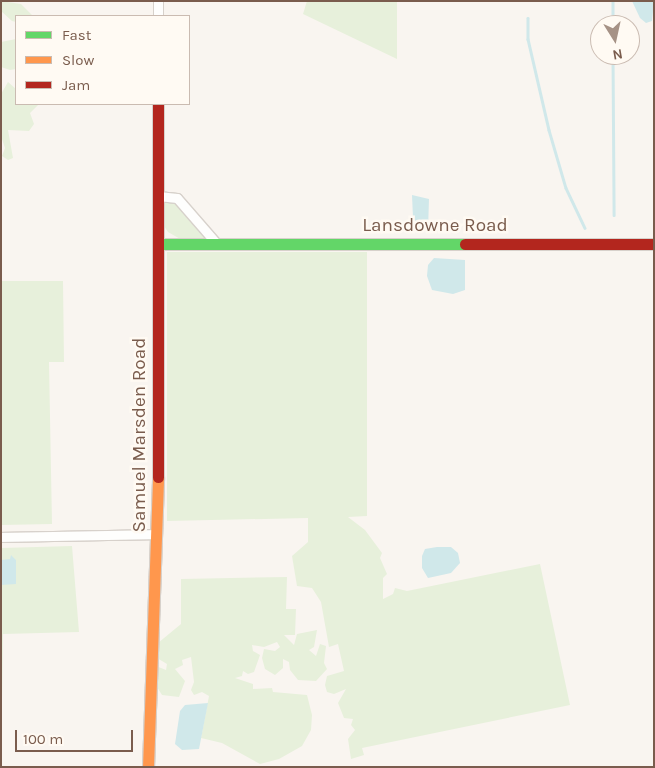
<!DOCTYPE html>
<style>
body{margin:0}
#map{position:relative;width:655px;height:768px;overflow:hidden;background:#f9f5f0;font-family:Karla,sans-serif}
div>[style]{position:absolute}
[style*='--x']{left:calc(var(--x)*1px);top:calc(var(--y)*1px);width:calc(var(--w)*1px);rotate:calc(var(--a)*1deg)}
.green>*{inset:0;background:#e7f0db}
.water>*{inset:0;background:#d0e8ea}
.stream>*{height:2.5px;margin:-1.25px;padding:0 1.25px;transform-origin:1.25px;border-radius:1.25px;background:#d0e8ea}
.roads{filter:drop-shadow(1px 0 #d7d1cb) drop-shadow(-1px 0 #d7d1cb) drop-shadow(0 1px #d7d1cb) drop-shadow(0 -1px #d7d1cb)}
.street>*{height:9px;margin:-4.5px;padding:0 4.5px;transform-origin:4.5px;border-radius:4.5px;background:#fefefd}
.fast>*{height:11px;margin:-5.5px;padding:0 5.5px;transform-origin:5.5px;border-radius:5.5px;background:#63d668}
.slow>*{height:11px;margin:-5.5px;padding:0 5.5px;transform-origin:5.5px;border-radius:5.5px;background:#ff974d}
.jam>*{height:11px;margin:-5.5px;padding:0 5.5px;transform-origin:5.5px;border-radius:5.5px;background:#b3261e}
span{translate:-50% -50%;white-space:nowrap;text-align:center;line-height:1.15;-webkit-text-stroke:5px #fffaf3;paint-order:stroke}
.street-label{font-size:19px;color:#7a5c4d}
.frame{position:absolute;inset:0;border:2px solid #7a5c4d;pointer-events:none}
.legend{position:absolute;left:15px;top:15px;width:175px;height:90px;box-sizing:border-box;background:#fffaf3;border:1px solid #cabbb1;margin:0;padding:6px 9px;list-style:none;font-size:15px;color:#7a5c4d}
.legend li{display:flex;align-items:center;gap:10px;height:25px}
.legend b{width:25px;border:1px solid #cabbb1}
.north{position:absolute;left:590px;top:15px;width:50px;height:50px;box-sizing:border-box;background:#fffaf3;border:1px solid #cabbb1;border-radius:50%;rotate:170deg;font-size:14px;font-weight:700;line-height:20px;text-align:center;color:#7a5c4d}
.north::after{content:'';display:block;margin:auto;width:18px;height:22px;background:#a69286;clip-path:polygon(50% 0,100% 100%,50% 72%,0 100%)}
.scale{position:absolute;left:15px;top:730px;width:118px;height:22px;box-sizing:border-box;border:2px solid #7a5c4d;border-top:0;padding-left:6px;font-size:15px;line-height:18px;white-space:nowrap;color:#7a5c4d;-webkit-text-stroke:4px #fffaf3;paint-order:stroke}
</style>
<div id="map">
<div class="green">
<i style="clip-path:polygon(1px 1px,21px 4px,32px 15px,16px 16px,16px 22px,12px 21px,1px 11px)"></i>
<i style="clip-path:polygon(307px 1px,397px 1px,397px 59px,303px 14px)"></i>
<i style="clip-path:polygon(16px 39px,16px 69px,10px 70px,1px 67px,1px 42px)"></i>
<i style="clip-path:polygon(8px 82px,16px 89px,16px 104px,39px 104px,30px 113px,34px 124px,29px 131px,8px 130px,13px 158px,8px 160px,2px 156px,5px 148px,1px 136px,1px 94px)"></i>
<i style="clip-path:polygon(173px 199px,204px 235px,204px 240px,182px 240px,168px 232px,162px 223px,163px 202px)"></i>
<i style="clip-path:polygon(167px 252px,367px 252px,367px 516px,348px 517px,365px 530px,382px 553px,380px 558px,387px 574px,383px 578px,383px 599px,393px 594px,395px 588px,407px 591px,540px 564px,570px 705px,362px 748px,364px 755px,351px 759px,348px 739px,355px 730px,351px 725px,353px 719px,344px 718px,338px 703px,346px 689px,334px 694px,327px 692px,325px 685px,327px 676px,344px 671px,338px 644px,329px 647px,321px 602px,312px 588px,297px 586px,292px 556px,308px 542px,308px 518px,167px 521px)"></i>
<i style="clip-path:polygon(1px 281px,63px 281px,64px 362px,49px 362px,52px 524px,1px 525px)"></i>
<i style="clip-path:polygon(72px 546px,79px 632px,3px 634px,1px 767px,1px 548px)"></i>
<i style="clip-path:polygon(287px 577px,286px 609px,296px 609px,295px 635px,284px 635px,294px 645px,297px 634px,317px 630px,314px 647px,309px 650px,316px 656px,320px 644px,326px 646px,324px 663px,327px 669px,316px 681px,298px 680px,290px 670px,289px 662px,283px 659px,283px 668px,275px 675px,265px 669px,262px 658px,264px 649px,275px 651px,280px 647px,277px 642px,264px 647px,252px 645px,253px 651px,260px 655px,254px 672px,248px 674px,243px 671px,242px 676px,235px 678px,253px 684px,253px 689px,272px 688px,273px 692px,307px 695px,312px 715px,311px 730px,302px 746px,279px 759px,260px 764px,222px 743px,201px 738px,209px 696px,202px 692px,194px 695px,191px 690px,194px 682px,191px 657px,182px 660px,183px 665px,175px 669px,185px 681px,179px 697px,162px 695px,157px 687px,156px 666px,166px 670px,167px 664px,157px 658px,158px 643px,181px 624px,181px 579px)"></i>
</div>
<div class="water">
<i style="clip-path:polygon(632px 1px,654px 1px,652px 21px,646px 23px,640px 18px)"></i>
<i style="clip-path:polygon(412px 195px,429px 199px,428px 230px,421px 230px,413px 218px)"></i>
<i style="clip-path:polygon(434px 258px,465px 260px,465px 290px,453px 294px,432px 290px,427px 276px,428px 265px)"></i>
<i style="clip-path:polygon(437px 547px,451px 547px,458px 553px,460px 563px,451px 573px,428px 578px,422px 568px,422px 556px,425px 549px)"></i>
<i style="clip-path:polygon(11px 555px,16px 560px,16px 584px,1px 585px,1px 560px,10px 559px)"></i>
<i style="clip-path:polygon(208px 703px,199px 749px,182px 750px,175px 744px,180px 711px,185px 705px)"></i>
</div>
<div class="stream">
<i style="--x:613;--y:1;--w:24;--a:90"></i>
<i style="--x:528;--y:18;--w:21;--a:90"></i>
<i style="--x:528;--y:39;--w:93;--a:77"></i>
<i style="--x:549;--y:130;--w:60;--a:73.7"></i>
<i style="--x:566;--y:188;--w:44;--a:64.6"></i>
<i style="--x:613;--y:55;--w:160;--a:89.6"></i>
</div>
<div class="roads">
<div class="street">
<i style="--x:158;--y:1;--w:15;--a:90"></i>
<i style="--x:158;--y:196;--w:19;--a:6"></i>
<i style="--x:177;--y:198;--w:61;--a:49"></i>
<i style="--x:1;--y:537;--w:156;--a:-1.1"></i>
</div>
<div class="fast">
<i style="--x:158;--y:244;--w:307;--a:0"></i>
</div>
<div class="slow">
<i style="--x:148;--y:767;--w:290;--a:-88"></i>
</div>
<div class="jam">
<i style="--x:158;--y:104;--w:373;--a:90"></i>
<i style="--x:465;--y:244;--w:189;--a:0"></i>
</div>
</div>
<div class="street-label">
<span style="left:435px;top:226px">Lansdowne Road</span>
<span style="left:140px;top:435px;rotate:-90deg">Samuel Marsden Road</span>
</div>
<div class="frame"></div>
<ul class="legend">
<li><b style="height:6px;background:#63d668"></b>Fast</li>
<li><b style="height:6px;background:#ff974d"></b>Slow</li>
<li><b style="height:6px;background:#b3261e"></b>Jam</li>
</ul>
<div class="north">N</div>
<div class="scale">100 m</div>
</div>
